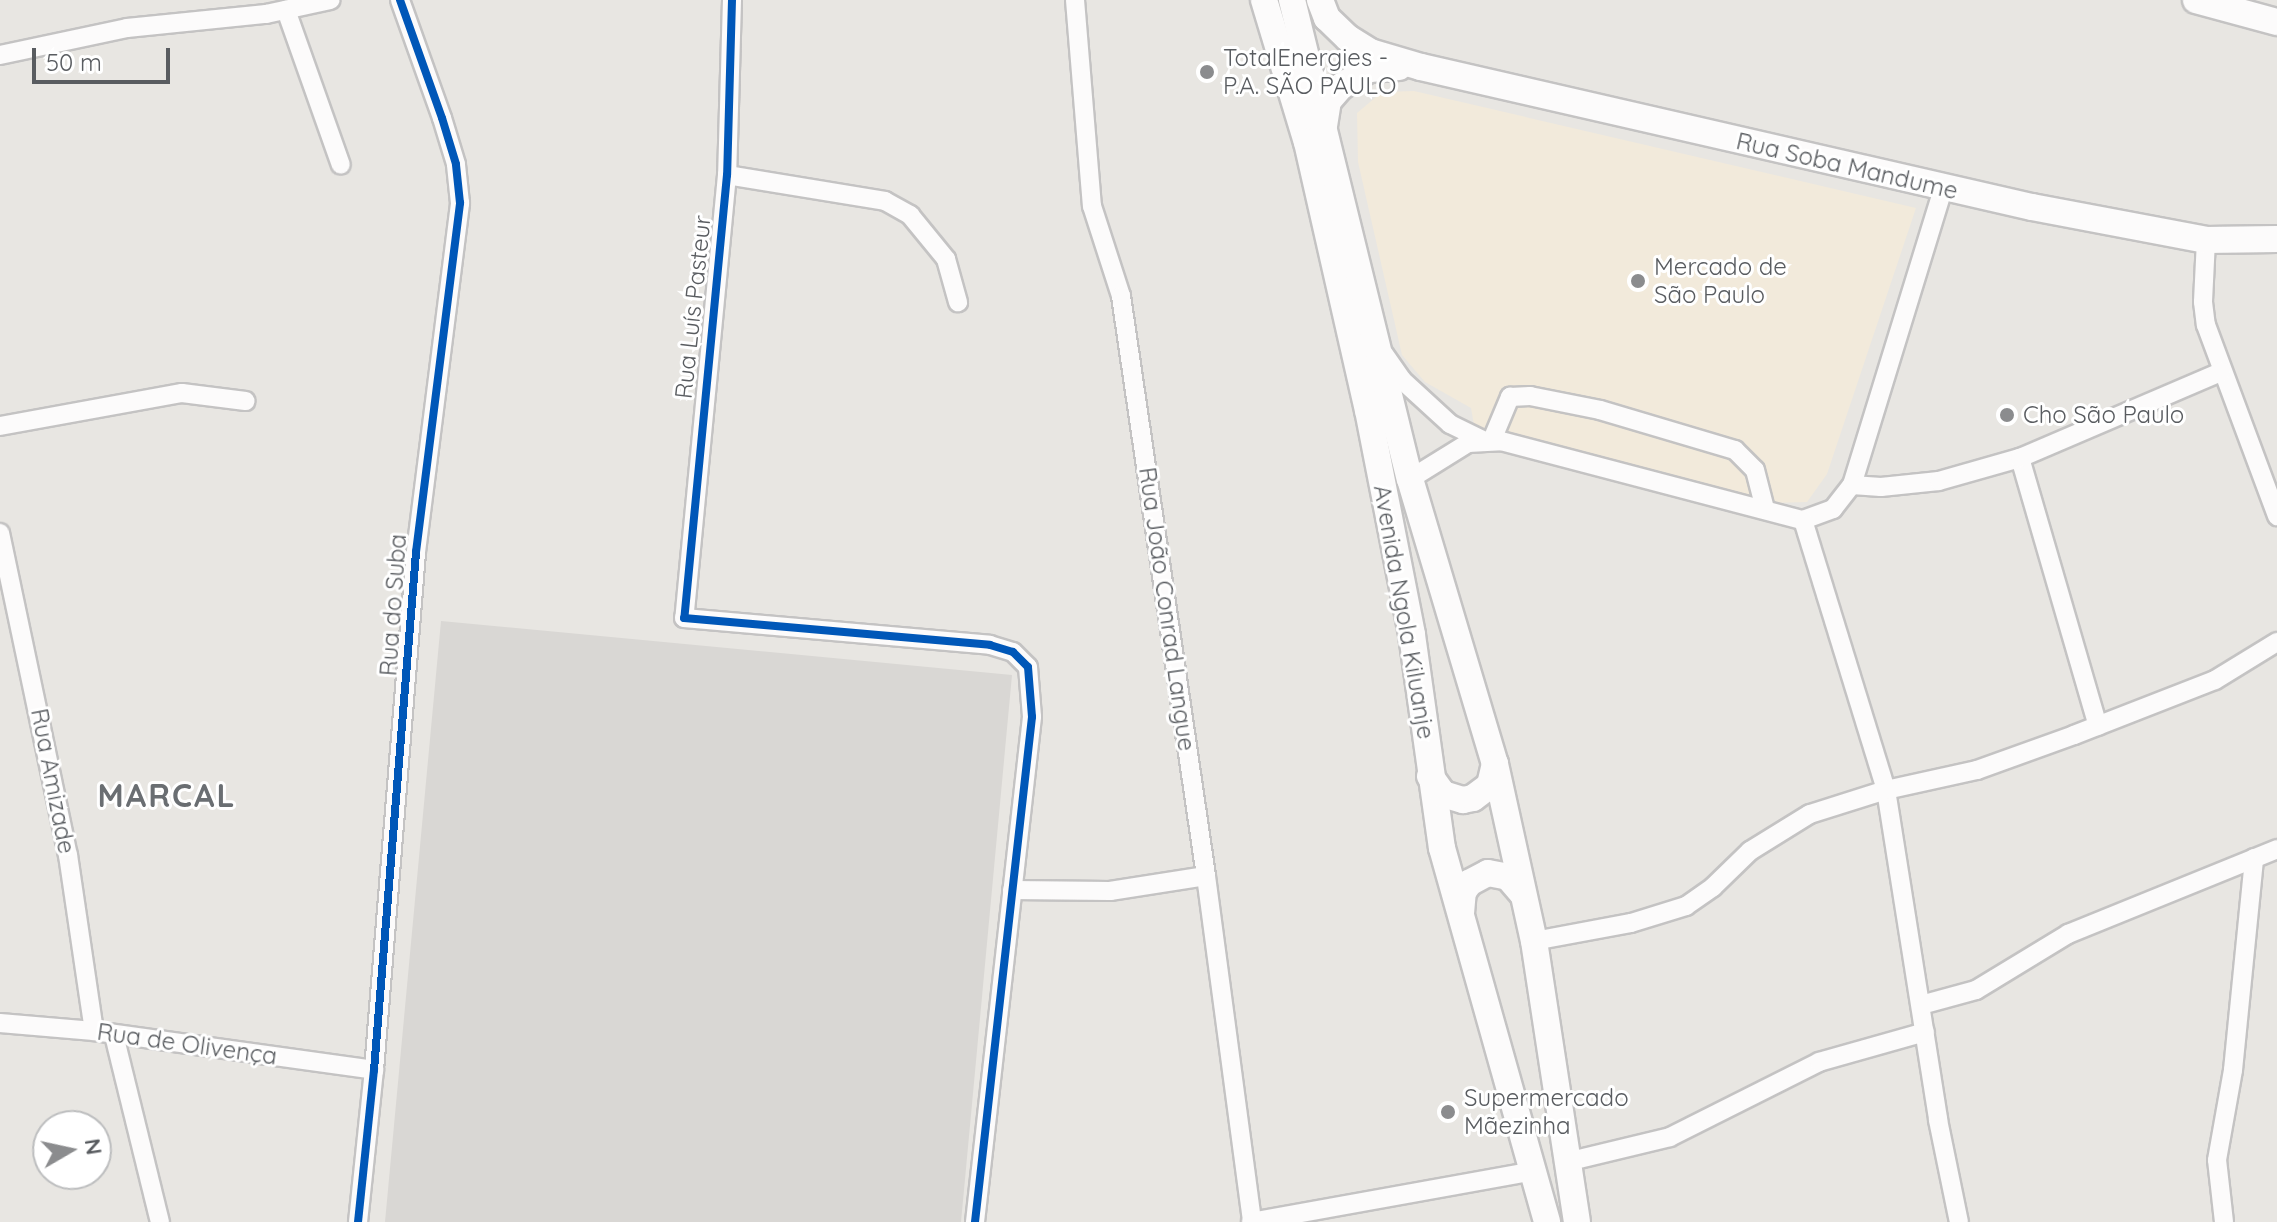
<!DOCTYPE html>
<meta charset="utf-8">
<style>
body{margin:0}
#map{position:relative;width:2277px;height:1222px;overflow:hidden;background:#e8e6e2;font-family:Quicksand,sans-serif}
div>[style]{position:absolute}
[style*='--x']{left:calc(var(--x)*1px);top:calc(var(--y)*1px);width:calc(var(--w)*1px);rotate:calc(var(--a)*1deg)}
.commercial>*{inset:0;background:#f2eadb}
.industrial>*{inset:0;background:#d9d7d4}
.roads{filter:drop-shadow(2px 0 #c4c3c3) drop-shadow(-2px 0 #c4c3c3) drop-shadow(0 2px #c4c3c3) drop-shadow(0 -2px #c4c3c3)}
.minor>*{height:18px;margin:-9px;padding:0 9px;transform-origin:9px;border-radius:9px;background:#fcfbfb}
.secondary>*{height:26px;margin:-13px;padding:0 13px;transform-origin:13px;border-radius:13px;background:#fcfbfb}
.cycleway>*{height:8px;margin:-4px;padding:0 4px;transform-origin:4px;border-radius:4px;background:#0057b8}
.dots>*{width:22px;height:22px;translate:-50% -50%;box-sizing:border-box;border:4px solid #fff;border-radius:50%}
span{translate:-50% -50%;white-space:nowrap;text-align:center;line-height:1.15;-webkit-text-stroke:6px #fff;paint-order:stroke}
.poi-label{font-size:24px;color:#595c60}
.left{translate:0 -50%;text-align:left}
.street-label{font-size:24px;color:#595c60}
.district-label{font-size:32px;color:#6a6e72;font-weight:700;letter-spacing:2px}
.north{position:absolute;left:32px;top:1110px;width:80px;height:80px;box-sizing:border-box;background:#fff;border:2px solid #bdbebf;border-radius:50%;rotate:81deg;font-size:22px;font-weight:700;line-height:32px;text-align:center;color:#595c60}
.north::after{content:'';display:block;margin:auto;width:28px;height:36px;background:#8b8c8e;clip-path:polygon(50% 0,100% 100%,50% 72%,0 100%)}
.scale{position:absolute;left:32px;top:48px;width:138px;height:36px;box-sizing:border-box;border:4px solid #595c60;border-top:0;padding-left:10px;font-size:24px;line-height:28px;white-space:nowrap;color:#595c60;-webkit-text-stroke:6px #fff;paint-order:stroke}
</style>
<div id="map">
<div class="commercial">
<i style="clip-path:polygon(1414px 91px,1916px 208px,1827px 474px,1807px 502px,1771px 503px,1475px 431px,1471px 408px,1425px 382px,1402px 355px,1358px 162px,1357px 113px,1382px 92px)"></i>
</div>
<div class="industrial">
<i style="clip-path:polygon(441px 621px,1012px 675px,961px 1222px,385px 1222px)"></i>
</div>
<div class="roads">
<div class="minor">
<i style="--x:732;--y:0;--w:175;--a:91.6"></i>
<i style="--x:727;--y:175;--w:445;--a:95.5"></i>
<i style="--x:684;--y:618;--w:307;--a:5"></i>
<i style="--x:990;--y:645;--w:24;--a:17"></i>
<i style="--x:1013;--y:652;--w:21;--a:45"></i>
<i style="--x:1028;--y:667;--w:50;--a:85.4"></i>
<i style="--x:1032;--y:717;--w:508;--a:96.44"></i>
<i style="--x:1075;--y:0;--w:207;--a:85.3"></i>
<i style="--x:1092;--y:206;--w:95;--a:72.1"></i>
<i style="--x:1121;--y:296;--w:586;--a:81.66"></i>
<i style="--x:1206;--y:876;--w:349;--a:82.4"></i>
<i style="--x:286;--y:10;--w:164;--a:70.5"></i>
<i style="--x:0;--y:55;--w:130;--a:-12"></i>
<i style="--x:127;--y:28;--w:140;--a:-5.8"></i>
<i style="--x:266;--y:14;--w:66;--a:-12.3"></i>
<i style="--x:727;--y:175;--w:160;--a:9.3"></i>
<i style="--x:885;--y:201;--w:29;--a:29"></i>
<i style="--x:910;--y:215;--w:57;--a:50.7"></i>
<i style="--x:946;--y:259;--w:45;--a:74.4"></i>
<i style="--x:2206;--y:240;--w:62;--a:92.8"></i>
<i style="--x:2203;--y:302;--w:23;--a:83"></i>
<i style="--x:2206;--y:325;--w:204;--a:69.6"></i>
<i style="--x:1384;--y:354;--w:32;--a:55"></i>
<i style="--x:1402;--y:380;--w:65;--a:42.5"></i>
<i style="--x:1450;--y:424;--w:37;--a:26"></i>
<i style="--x:0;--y:426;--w:185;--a:-10.3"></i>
<i style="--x:182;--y:393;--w:64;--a:7.2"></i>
<i style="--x:1492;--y:440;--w:47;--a:-67.3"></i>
<i style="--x:1510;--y:397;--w:20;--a:-3"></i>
<i style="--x:1530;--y:396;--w:71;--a:11.3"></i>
<i style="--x:1600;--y:410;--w:141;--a:16.5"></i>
<i style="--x:1735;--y:450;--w:28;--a:45"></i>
<i style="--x:1755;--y:470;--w:40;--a:75.6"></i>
<i style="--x:2020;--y:458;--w:279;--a:73.8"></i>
<i style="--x:1410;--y:479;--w:68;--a:-31.8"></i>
<i style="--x:1468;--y:443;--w:33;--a:-3"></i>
<i style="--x:1501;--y:441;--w:312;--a:14.7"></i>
<i style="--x:1803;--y:520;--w:32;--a:-20"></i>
<i style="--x:1833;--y:509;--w:31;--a:-52"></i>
<i style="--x:1852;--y:485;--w:310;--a:-72.9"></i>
<i style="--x:1852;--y:485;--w:29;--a:4"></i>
<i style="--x:1881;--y:487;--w:58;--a:-5.9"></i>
<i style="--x:1939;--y:481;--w:84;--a:-15.9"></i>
<i style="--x:2020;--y:458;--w:219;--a:-23.2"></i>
<i style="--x:1803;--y:520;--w:282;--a:72.9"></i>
<i style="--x:1886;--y:790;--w:334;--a:81"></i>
<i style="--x:1938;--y:1120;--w:104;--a:78.4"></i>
<i style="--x:0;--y:533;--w:329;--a:78.1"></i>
<i style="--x:68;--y:855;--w:178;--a:81.6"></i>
<i style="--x:1012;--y:890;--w:98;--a:0.6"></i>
<i style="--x:1110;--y:891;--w:97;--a:-8.9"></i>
<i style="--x:1534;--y:941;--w:99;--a:-10.5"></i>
<i style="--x:1631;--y:923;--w:58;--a:-17.2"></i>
<i style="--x:1686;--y:906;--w:33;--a:-35"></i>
<i style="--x:1713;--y:887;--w:52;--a:-44.2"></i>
<i style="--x:1750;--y:851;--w:70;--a:-31.7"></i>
<i style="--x:1810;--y:814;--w:80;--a:-17.5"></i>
<i style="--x:1886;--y:790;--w:93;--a:-12.4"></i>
<i style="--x:1977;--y:770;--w:103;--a:-19.8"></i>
<i style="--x:2074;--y:735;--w:151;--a:-21.3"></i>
<i style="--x:2215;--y:680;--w:73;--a:-31.5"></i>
<i style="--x:1921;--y:1005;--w:57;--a:-15.3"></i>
<i style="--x:1976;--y:990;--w:108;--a:-31.3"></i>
<i style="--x:2068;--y:934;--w:226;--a:-22.1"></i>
<i style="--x:0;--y:1023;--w:94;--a:4.9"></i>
<i style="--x:94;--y:1031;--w:283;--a:7.9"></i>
<i style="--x:114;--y:1035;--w:193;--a:76.2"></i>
<i style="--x:1567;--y:1162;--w:106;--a:-13.6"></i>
<i style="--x:1670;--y:1137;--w:167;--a:-26.7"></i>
<i style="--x:1819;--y:1062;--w:110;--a:-15.8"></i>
<i style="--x:358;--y:1222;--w:153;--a:-84"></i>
<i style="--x:374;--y:1070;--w:520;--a:-85.36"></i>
<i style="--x:416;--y:552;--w:352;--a:-82.8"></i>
<i style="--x:460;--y:203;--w:39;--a:-96"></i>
<i style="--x:456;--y:164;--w:48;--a:-106.9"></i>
<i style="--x:442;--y:118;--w:125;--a:-109.6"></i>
<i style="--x:1251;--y:1222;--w:288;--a:-10.2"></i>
<i style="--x:2224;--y:1222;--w:62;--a:-96.4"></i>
<i style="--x:2217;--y:1160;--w:91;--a:-79.9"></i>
<i style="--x:2233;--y:1070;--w:213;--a:-84.3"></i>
</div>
<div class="secondary">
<i style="--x:1264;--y:0;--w:148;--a:73.2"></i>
<i style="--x:1307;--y:142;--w:275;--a:77.2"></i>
<i style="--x:1368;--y:410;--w:229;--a:78.9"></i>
<i style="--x:1412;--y:635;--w:215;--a:82"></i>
<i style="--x:1442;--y:848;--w:388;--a:74.3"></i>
<i style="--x:1292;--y:0;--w:493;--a:76.2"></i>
<i style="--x:1410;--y:479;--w:297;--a:73.4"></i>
<i style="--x:1495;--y:764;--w:181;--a:77.6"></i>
<i style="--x:1534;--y:941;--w:284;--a:81.3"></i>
<i style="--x:1320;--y:0;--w:19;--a:69"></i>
<i style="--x:1327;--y:18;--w:29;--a:44"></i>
<i style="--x:1348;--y:38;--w:26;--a:32"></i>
<i style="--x:1370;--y:52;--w:53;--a:16.4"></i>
<i style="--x:1421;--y:67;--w:627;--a:12.91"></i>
<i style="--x:2032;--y:207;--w:177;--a:10.7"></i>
<i style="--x:2206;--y:240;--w:71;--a:-0.8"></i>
<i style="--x:2196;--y:0;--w:84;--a:15.2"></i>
<i style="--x:1324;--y:126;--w:25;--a:-81"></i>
<i style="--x:1328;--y:101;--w:18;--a:-49"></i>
<i style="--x:1340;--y:87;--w:34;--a:-32"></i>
<i style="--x:1369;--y:69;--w:30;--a:-4"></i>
<i style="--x:1430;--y:776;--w:22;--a:54"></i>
<i style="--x:1443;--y:794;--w:21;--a:17"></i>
<i style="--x:1463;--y:800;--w:10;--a:-11"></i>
<i style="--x:1473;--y:798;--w:21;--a:-37"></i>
<i style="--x:1490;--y:785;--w:22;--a:-77"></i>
<i style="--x:1461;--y:913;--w:21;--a:-85"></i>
<i style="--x:1463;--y:892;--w:11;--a:-56"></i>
<i style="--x:1469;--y:883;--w:21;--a:-28"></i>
<i style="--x:1488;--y:873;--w:20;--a:11"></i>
<i style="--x:1508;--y:877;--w:21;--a:49"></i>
</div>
</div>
<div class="cycleway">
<i style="--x:732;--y:0;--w:175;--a:91.6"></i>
<i style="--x:727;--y:175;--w:445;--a:95.5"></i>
<i style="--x:684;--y:618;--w:307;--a:5"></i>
<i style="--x:990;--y:645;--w:24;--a:17"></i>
<i style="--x:1013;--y:652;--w:21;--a:45"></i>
<i style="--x:1028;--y:667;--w:50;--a:85.4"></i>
<i style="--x:1032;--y:717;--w:508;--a:96.44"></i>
<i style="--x:358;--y:1222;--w:153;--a:-84"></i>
<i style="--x:374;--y:1070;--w:520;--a:-85.36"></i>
<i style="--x:416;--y:552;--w:352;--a:-82.8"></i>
<i style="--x:460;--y:203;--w:39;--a:-96"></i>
<i style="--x:456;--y:164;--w:48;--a:-106.9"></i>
<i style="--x:442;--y:118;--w:125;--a:-109.6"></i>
</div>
<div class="dots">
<i style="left:1207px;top:72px;background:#8b8c8e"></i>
<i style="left:1638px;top:281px;background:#8b8c8e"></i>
<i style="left:2007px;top:415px;background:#8b8c8e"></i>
<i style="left:1448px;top:1112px;background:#8b8c8e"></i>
</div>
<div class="poi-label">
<span class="left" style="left:1223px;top:72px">TotalEnergies -<br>P.A. SÃO PAULO</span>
<span class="left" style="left:1654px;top:281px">Mercado de<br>São Paulo</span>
<span class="left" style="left:2023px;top:415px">Cho São Paulo</span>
<span class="left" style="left:1464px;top:1112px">Supermercado<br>Mãezinha</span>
</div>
<div class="street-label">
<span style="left:1847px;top:166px;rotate:13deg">Rua Soba Mandume</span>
<span style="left:693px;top:307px;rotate:-84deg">Rua Luís Pasteur</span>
<span style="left:393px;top:605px;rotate:-86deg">Rua do Suba</span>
<span style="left:1167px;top:609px;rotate:82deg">Rua João Conrad Langue</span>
<span style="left:1404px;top:612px;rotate:80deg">Avenida Ngola Kiluanje</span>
<span style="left:53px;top:781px;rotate:79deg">Rua Amizade</span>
<span style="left:187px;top:1044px;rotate:8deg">Rua de Olivença</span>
</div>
<div class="district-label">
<span style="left:167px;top:795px">MARCAL</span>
</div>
<div class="north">N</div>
<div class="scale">50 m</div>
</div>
